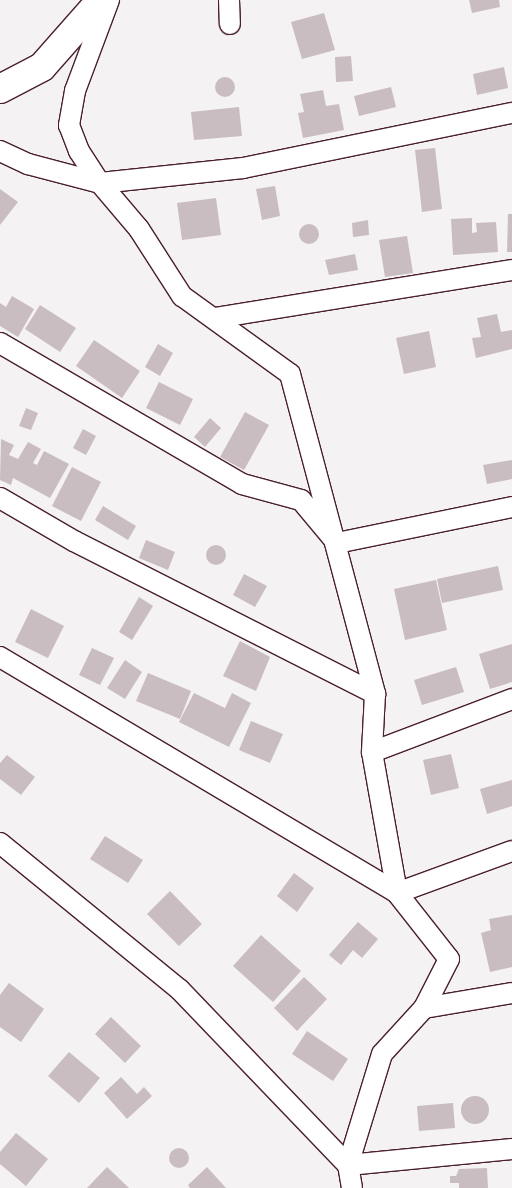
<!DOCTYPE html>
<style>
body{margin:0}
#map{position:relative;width:512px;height:1188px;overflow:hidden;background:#f4f2f2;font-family:Mali,sans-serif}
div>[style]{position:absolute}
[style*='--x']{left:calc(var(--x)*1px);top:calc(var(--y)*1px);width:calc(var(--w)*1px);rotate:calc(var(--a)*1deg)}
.building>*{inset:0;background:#cabdc1}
.round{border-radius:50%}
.roads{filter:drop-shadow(1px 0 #4a1f2b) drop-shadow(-1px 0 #4a1f2b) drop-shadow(0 1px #4a1f2b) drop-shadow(0 -1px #4a1f2b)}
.street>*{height:20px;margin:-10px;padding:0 10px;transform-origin:10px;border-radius:10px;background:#fff}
.secondary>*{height:28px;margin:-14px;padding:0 14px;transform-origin:14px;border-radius:14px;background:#fff}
span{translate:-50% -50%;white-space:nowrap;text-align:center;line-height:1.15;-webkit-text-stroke:4px #fff;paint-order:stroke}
</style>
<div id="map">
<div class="building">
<i style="clip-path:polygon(469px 0,499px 0,500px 7px,472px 13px)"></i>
<i style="clip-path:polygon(324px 13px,335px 50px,302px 59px,291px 22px)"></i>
<i style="clip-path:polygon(351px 56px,353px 81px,336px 82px,335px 57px)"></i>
<i style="clip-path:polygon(504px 67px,508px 88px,477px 95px,473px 74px)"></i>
<i class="round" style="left:215px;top:77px;width:20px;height:20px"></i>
<i style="clip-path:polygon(391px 87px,396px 107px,359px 116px,354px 96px)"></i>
<i style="clip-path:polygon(323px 90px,326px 106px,339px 104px,344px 130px,303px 138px,298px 113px,304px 112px,300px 94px)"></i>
<i style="clip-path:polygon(239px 107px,242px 136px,194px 140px,191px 112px)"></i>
<i style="clip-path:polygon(435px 148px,442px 209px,422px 212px,415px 150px)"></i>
<i style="clip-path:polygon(275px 186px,280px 216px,262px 220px,256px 189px)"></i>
<i style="clip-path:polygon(0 189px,18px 202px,0 225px)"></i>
<i style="clip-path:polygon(216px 198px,221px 235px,182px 240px,177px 203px)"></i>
<i style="clip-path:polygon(508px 214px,512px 214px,512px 252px,507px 252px)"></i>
<i style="clip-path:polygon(472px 218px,472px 233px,477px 232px,476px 223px,496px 222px,498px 252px,453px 255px,451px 219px)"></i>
<i style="clip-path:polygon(368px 220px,369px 235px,353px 237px,352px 223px)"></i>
<i class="round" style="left:299px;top:224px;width:20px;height:20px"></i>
<i style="clip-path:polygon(407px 236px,413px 273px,385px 277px,379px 240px)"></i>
<i style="clip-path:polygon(355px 254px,358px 270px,329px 275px,325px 260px)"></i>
<i style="clip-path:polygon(12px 296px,34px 309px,18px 337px,0 326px,0 303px,6px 307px)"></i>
<i style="clip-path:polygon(40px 305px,76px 328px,60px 352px,25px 329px)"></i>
<i style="clip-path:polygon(497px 314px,501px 332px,512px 330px,512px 349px,476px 358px,472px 338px,481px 337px,477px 318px)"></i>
<i style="clip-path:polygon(429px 331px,436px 367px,404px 374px,396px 338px)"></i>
<i style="clip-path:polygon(94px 340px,140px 371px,122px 398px,76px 366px)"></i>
<i style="clip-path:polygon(158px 344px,173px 353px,160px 376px,145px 367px)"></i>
<i style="clip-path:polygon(159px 382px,193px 399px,180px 425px,146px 408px)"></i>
<i style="clip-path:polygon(26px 408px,38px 413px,31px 430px,19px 426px)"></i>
<i style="clip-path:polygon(245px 412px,269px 425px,244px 470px,220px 457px)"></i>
<i style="clip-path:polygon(210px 418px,221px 428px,205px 447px,194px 437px)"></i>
<i style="clip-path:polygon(83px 429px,96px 436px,86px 455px,73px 448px)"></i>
<i style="clip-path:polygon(1px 439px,14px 445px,9px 455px,18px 459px,28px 442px,41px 449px,33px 463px,37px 465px,44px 451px,69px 464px,50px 498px,13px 478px,11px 485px,0 480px)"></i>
<i style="clip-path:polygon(512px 460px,512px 479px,487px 484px,483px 465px)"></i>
<i style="clip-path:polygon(72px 467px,101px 482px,81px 521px,52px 506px)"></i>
<i style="clip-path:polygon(103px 506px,136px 526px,128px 540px,95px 520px)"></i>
<i style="clip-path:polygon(146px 540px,175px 552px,168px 570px,139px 558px)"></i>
<i class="round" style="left:206px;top:545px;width:20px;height:20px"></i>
<i style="clip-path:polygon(498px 566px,503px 590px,442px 603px,437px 579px)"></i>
<i style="clip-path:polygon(244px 574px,267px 586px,255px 607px,233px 595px)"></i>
<i style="clip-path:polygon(436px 580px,447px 630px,405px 640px,394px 589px)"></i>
<i style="clip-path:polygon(139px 597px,153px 606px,132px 640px,119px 632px)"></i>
<i style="clip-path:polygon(31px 609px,64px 626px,48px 658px,15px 642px)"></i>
<i style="clip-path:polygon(240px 641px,270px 657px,256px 691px,223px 676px)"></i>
<i style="clip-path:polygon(512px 644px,512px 682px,490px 689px,479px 654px)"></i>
<i style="clip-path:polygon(92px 648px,114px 658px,100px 685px,79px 675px)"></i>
<i style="clip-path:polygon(125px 660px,142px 672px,125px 699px,107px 688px)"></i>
<i style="clip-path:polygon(456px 667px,464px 692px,422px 705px,414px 680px)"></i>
<i style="clip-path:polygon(148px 673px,191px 691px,180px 719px,136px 701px)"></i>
<i style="clip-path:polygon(194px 693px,225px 708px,232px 693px,251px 703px,229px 747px,179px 722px)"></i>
<i style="clip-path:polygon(251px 721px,283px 734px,270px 763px,239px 750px)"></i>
<i style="clip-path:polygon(451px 754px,459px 788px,431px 795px,423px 760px)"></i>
<i style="clip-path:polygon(7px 755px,35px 777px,21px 795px,0 779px,0 763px)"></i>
<i style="clip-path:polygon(512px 780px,512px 806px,487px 814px,480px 789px)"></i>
<i style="clip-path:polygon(105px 836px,143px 860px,128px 883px,90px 859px)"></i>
<i style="clip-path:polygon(294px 873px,314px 888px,297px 912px,277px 896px)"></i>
<i style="clip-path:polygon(170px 891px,202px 924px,179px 946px,147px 914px)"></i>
<i style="clip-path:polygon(512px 915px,512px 967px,490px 972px,481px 933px,491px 930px,489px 919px)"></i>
<i style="clip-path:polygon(358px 922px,378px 939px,362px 958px,353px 950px,341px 965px,329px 955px)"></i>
<i style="clip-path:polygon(261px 935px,301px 971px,273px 1002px,233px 966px)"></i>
<i style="clip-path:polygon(304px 977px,327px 999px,297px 1031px,274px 1008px)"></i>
<i style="clip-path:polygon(9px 983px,44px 1009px,21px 1042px,0 1027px,0 995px)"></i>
<i style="clip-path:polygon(111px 1017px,141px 1046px,125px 1063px,95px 1034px)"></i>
<i style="clip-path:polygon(307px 1031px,348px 1059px,333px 1081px,292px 1054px)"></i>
<i style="clip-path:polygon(69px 1052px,100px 1078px,79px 1103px,48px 1076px)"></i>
<i style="clip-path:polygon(121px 1077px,137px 1094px,144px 1087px,152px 1096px,127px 1119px,104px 1093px)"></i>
<i class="round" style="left:461px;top:1096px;width:28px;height:28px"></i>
<i style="clip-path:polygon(453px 1103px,455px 1128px,419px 1131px,417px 1106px)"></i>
<i style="clip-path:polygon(16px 1133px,48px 1159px,26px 1186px,0 1164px,0 1152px)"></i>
<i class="round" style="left:169px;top:1148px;width:20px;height:20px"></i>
<i style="clip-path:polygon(107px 1167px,129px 1188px,87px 1188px)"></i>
<i style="clip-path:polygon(207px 1167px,226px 1188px,190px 1188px,188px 1185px)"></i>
<i style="clip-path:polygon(487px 1168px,488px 1188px,459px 1188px,459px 1183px,450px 1183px,450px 1176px,456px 1176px,459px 1169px)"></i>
</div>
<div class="roads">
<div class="street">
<i style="--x:109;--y:0;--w:97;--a:110.5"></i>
<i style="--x:75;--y:91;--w:35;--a:100"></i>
<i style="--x:69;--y:125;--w:28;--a:69"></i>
<i style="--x:79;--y:151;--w:38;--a:57"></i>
<i style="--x:100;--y:183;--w:144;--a:-6"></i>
<i style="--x:243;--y:168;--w:275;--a:-11.6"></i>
<i style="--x:229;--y:0;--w:24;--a:88"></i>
<i style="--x:0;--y:151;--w:31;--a:25"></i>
<i style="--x:28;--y:164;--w:74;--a:14.8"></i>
<i style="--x:100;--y:183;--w:60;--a:49.7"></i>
<i style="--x:139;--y:229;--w:80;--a:57.3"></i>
<i style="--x:182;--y:296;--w:133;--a:35.8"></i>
<i style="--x:290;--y:374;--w:331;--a:75.1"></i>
<i style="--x:375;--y:694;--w:58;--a:93"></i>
<i style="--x:372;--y:752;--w:143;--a:79.9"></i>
<i style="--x:397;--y:893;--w:84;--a:51.8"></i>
<i style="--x:449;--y:959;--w:55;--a:117"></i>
<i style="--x:424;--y:1008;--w:62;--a:132.4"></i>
<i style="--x:382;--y:1054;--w:116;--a:107"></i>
<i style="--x:348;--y:1165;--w:23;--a:80"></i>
<i style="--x:215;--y:318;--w:301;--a:-9.2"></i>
<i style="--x:0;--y:343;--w:280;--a:30.2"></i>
<i style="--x:242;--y:484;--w:61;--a:15.2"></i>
<i style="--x:301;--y:500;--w:56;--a:50.1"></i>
<i style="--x:337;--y:543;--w:179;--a:-11.6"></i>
<i style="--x:0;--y:498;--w:86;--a:30.2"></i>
<i style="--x:74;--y:541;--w:338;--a:26.9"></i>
<i style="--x:0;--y:657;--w:462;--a:30.7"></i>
<i style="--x:397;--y:893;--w:122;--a:-20.1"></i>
<i style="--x:372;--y:752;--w:150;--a:-20.7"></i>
<i style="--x:0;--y:843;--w:232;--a:39.2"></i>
<i style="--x:180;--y:990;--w:243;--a:46.2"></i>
<i style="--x:348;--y:1165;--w:165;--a:-5.6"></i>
<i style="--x:424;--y:1008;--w:89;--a:-9.7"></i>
</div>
<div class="secondary">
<i style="--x:0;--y:89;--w:47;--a:-27.6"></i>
<i style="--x:42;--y:67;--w:89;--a:-48.6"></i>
</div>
</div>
</div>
